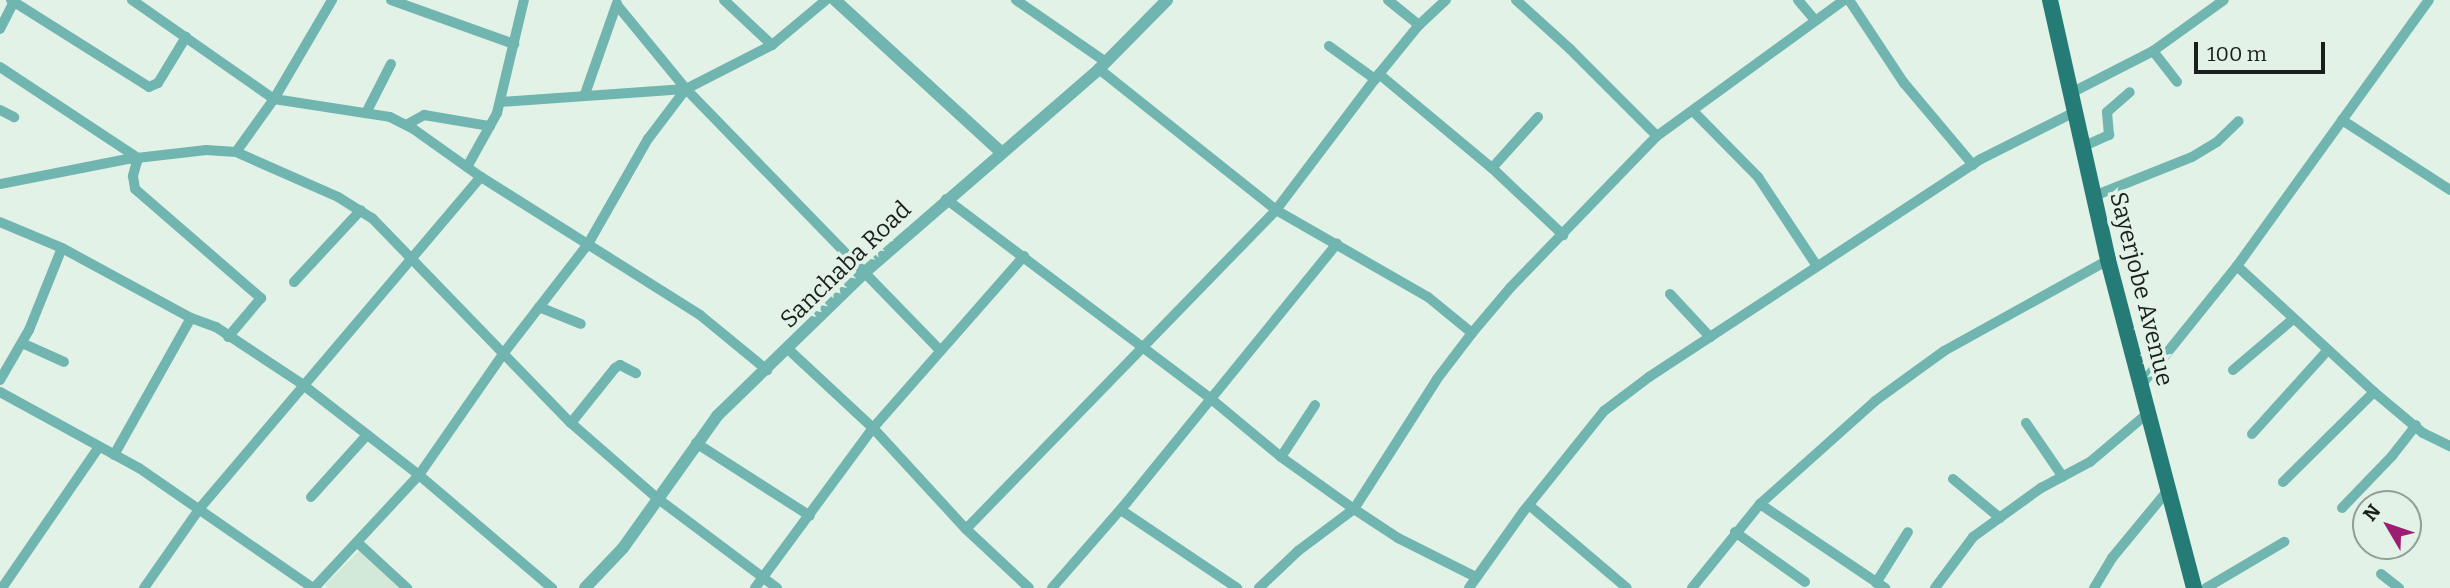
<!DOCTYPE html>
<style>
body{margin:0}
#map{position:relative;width:2450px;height:588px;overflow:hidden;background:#e2f2e7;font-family:Bitter,serif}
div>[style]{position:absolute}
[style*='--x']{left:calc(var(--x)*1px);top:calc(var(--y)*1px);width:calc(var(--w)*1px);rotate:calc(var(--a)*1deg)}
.built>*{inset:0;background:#d2e9d9}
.minor>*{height:10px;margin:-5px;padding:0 5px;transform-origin:5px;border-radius:5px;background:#70b5b0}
.tertiary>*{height:12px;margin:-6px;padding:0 6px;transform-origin:6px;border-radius:6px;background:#70b5b0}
.primary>*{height:16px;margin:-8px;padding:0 8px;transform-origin:8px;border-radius:8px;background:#257b76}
span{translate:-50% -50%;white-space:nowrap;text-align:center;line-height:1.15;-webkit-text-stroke:7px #e2f2e7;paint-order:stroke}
.street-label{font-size:24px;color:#1a1f1c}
.north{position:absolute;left:2352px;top:490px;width:70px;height:70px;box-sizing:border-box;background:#e2f2e7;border:2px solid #929e96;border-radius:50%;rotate:309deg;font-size:19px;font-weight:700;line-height:28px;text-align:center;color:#1a1f1c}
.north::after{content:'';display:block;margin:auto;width:24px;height:32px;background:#9c1d72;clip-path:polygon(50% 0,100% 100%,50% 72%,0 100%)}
.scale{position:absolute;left:2194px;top:42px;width:131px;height:32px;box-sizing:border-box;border:4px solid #1a1f1c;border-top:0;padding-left:9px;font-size:21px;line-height:24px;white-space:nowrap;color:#1a1f1c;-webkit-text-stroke:5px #e2f2e7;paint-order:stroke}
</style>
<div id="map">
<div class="built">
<i style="clip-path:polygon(365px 545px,413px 588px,328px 588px,325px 585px)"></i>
</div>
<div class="minor">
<i style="--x:11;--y:0;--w:163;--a:32.2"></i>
<i style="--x:149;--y:87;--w:10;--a:-24"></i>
<i style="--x:158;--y:83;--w:54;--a:-58.7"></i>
<i style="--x:132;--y:0;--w:173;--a:34.9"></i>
<i style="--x:274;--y:99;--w:117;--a:8.8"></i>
<i style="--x:390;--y:117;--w:25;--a:27"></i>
<i style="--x:412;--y:128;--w:85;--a:35.4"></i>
<i style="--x:481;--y:177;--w:259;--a:32.2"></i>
<i style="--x:700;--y:315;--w:87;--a:39.4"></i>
<i style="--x:391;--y:0;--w:131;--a:19.7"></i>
<i style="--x:724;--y:0;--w:66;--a:43.2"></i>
<i style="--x:1016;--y:0;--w:109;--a:34.6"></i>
<i style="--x:1388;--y:0;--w:40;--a:39"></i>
<i style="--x:1516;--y:0;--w:73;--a:42.2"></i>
<i style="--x:1570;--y:49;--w:123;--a:45"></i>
<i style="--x:1798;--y:0;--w:25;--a:50"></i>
<i style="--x:1849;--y:0;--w:100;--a:56.5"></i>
<i style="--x:1904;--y:83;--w:107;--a:49.9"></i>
<i style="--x:617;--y:5;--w:109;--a:50.6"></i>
<i style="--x:686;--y:89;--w:364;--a:45.8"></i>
<i style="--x:0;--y:29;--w:33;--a:-63"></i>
<i style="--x:1329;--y:46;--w:57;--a:35.7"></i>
<i style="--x:2153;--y:51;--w:39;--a:52"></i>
<i style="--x:0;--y:67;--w:165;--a:33.4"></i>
<i style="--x:138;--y:158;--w:19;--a:106"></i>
<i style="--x:133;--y:176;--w:13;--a:81"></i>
<i style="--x:135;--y:189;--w:167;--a:40.9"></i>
<i style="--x:261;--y:298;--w:51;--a:130.2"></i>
<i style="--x:1099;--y:69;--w:226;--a:38.5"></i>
<i style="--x:1276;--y:210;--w:175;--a:29.8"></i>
<i style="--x:1428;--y:297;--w:57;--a:39.3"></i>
<i style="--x:1379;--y:74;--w:147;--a:39.8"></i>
<i style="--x:585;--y:94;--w:96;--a:-70.6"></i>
<i style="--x:2069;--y:94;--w:94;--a:-27.1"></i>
<i style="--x:2153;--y:51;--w:87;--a:-35.7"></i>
<i style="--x:500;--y:102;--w:186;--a:-4"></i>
<i style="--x:686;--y:89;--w:97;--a:-27.1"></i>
<i style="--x:772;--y:45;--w:70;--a:-39.8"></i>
<i style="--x:0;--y:110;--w:16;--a:27"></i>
<i style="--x:1693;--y:111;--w:93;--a:45.4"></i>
<i style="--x:1758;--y:177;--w:107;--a:56.5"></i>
<i style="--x:366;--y:113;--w:55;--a:-63"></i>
<i style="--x:1538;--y:117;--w:69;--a:132"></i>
<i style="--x:1492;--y:168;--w:98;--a:43.3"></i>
<i style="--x:2342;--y:120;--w:129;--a:32.9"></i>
<i style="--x:406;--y:125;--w:21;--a:-29"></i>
<i style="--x:424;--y:115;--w:67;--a:9.5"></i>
<i style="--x:2082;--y:147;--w:30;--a:-24"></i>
<i style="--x:2109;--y:135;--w:23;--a:-95"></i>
<i style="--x:2107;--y:112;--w:30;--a:-41"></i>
<i style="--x:236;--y:152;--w:65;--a:-54.4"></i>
<i style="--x:274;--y:99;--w:115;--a:-59.6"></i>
<i style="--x:467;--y:167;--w:62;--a:-60.9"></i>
<i style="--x:497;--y:113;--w:116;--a:-76.6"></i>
<i style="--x:0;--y:184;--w:130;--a:-11.1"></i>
<i style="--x:128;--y:159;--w:79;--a:-6.6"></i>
<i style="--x:206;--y:150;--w:30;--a:4"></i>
<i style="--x:236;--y:152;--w:111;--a:23.8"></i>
<i style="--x:338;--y:197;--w:40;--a:32"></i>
<i style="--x:372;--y:218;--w:286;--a:45.9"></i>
<i style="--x:571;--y:423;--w:114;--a:41.1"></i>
<i style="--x:657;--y:498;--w:150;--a:36.9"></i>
<i style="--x:2094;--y:196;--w:105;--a:-21.7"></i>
<i style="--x:2192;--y:157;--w:29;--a:-31"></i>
<i style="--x:2217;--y:142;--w:30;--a:-44"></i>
<i style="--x:946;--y:199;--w:331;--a:37"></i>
<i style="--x:1210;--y:398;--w:92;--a:39.7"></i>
<i style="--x:1281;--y:457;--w:90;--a:35.5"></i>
<i style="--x:1354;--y:509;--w:53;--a:33.4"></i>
<i style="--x:1398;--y:538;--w:87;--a:26.6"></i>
<i style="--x:0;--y:222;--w:67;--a:22.8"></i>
<i style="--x:62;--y:248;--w:147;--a:28.5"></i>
<i style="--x:191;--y:318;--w:27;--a:20"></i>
<i style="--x:216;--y:327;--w:103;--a:33.5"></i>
<i style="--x:302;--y:384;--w:148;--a:37.9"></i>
<i style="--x:419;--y:475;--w:175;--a:40.4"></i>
<i style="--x:2237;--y:266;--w:186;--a:42.6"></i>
<i style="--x:2374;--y:392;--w:64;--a:39.9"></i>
<i style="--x:2423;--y:433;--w:30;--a:26"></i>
<i style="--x:294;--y:282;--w:98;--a:-47.1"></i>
<i style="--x:1670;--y:294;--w:59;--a:47.1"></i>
<i style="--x:539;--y:307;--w:45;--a:22"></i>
<i style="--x:22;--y:343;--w:46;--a:24.3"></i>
<i style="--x:788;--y:349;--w:116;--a:42.9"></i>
<i style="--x:873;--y:428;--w:137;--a:47.4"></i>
<i style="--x:966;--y:529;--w:86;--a:43.1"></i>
<i style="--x:2233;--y:370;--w:77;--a:-40.3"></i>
<i style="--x:0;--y:380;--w:58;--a:-59.9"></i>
<i style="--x:29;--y:330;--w:88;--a:-68.1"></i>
<i style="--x:2142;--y:384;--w:151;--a:-51.2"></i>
<i style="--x:2237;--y:266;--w:328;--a:-54.2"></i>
<i style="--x:0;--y:392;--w:158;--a:28.7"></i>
<i style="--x:139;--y:468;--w:211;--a:34.6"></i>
<i style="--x:571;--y:423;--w:70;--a:-51.3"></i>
<i style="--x:615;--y:368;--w:6;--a:-31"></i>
<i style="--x:620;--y:365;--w:18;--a:27"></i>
<i style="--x:2026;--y:423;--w:65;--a:55.6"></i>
<i style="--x:2252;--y:434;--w:112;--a:-47.9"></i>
<i style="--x:696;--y:443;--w:135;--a:32.6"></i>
<i style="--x:114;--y:455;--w:157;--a:-60.7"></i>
<i style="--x:1281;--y:457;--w:62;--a:-56.8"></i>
<i style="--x:1953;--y:479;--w:61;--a:39.7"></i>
<i style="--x:2283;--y:482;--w:128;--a:-44.7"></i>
<i style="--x:311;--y:497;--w:84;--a:-47.9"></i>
<i style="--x:1760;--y:504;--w:151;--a:33.9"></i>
<i style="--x:1529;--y:505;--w:128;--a:40.3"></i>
<i style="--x:2342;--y:508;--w:72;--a:-46.1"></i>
<i style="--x:2392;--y:456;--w:39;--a:-52"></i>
<i style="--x:1121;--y:510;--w:140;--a:33.9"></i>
<i style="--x:966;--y:529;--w:445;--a:-45.8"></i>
<i style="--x:1276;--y:210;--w:171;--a:-52.9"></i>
<i style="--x:1379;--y:74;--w:63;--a:-50.8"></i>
<i style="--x:1419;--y:25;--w:37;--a:-43"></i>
<i style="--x:1735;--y:532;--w:86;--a:35.5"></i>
<i style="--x:358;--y:543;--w:67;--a:42.6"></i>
<i style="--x:2381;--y:574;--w:23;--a:38"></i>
<i style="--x:1876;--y:583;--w:60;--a:-57.9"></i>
<i style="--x:2;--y:588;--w:171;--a:-55.5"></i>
<i style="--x:144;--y:588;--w:98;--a:-55"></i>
<i style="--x:200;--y:508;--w:434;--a:-49.7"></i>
<i style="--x:314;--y:588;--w:154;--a:-47.1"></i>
<i style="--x:419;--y:475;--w:147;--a:-55.2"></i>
<i style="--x:503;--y:354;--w:139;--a:-52.3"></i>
<i style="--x:588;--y:244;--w:121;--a:-60.3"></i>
<i style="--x:648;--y:139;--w:63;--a:-52.8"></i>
<i style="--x:755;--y:588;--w:199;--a:-53.6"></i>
<i style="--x:873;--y:428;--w:229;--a:-48.7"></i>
<i style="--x:1052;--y:588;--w:114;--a:-48.9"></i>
<i style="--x:1127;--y:502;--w:333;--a:-50.9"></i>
<i style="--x:1259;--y:588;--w:54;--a:-43.5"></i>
<i style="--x:1298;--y:551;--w:70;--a:-36.9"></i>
<i style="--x:1354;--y:509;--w:154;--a:-57.4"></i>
<i style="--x:1437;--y:379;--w:58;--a:-52.7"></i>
<i style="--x:1472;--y:333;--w:59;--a:-49.8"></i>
<i style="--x:1510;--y:288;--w:211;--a:-46"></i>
<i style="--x:1657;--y:136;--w:231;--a:-36"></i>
<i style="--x:1469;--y:588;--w:93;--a:-54.6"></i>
<i style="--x:1523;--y:512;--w:129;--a:-51.3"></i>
<i style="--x:1604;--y:411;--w:56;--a:-37.1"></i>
<i style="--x:1649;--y:377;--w:397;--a:-33.3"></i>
<i style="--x:1981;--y:159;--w:103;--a:-26.6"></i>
<i style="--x:1692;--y:588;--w:108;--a:-51"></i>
<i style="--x:1760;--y:504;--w:154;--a:-41.8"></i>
<i style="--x:1875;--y:401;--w:85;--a:-35.9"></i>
<i style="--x:1944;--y:351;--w:188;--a:-29"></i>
<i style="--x:1935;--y:588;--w:64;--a:-53.3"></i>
<i style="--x:1973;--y:537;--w:84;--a:-35.8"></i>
<i style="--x:2041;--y:488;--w:55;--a:-28"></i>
<i style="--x:2090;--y:462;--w:76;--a:-40.2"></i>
<i style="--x:2094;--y:588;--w:35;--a:-59"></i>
<i style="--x:2112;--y:558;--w:88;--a:-50.5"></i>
<i style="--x:2206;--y:588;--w:91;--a:-30.5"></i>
</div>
<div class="tertiary">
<i style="--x:835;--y:0;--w:225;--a:42.5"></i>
<i style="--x:585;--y:588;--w:55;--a:-46.5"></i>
<i style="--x:623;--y:548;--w:162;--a:-54.5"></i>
<i style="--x:717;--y:416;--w:206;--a:-44.2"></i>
<i style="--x:865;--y:272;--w:310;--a:-40.9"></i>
<i style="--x:1099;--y:69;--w:97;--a:-45.4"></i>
</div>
<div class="primary">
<i style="--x:2050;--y:0;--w:266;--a:77.4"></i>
<i style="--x:2108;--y:260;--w:339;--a:75.3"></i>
</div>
<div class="street-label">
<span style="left:846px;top:265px;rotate:-44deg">Sanchaba Road</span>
<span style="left:2141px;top:289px;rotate:76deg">Sayerjobe Avenue</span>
</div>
<div class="north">N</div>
<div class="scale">100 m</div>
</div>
